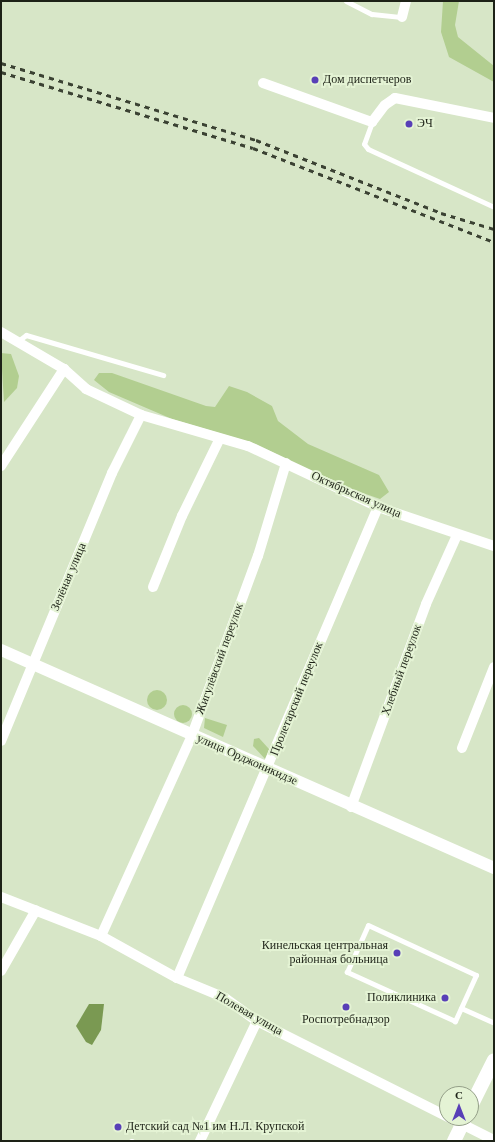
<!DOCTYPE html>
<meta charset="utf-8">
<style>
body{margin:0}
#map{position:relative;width:495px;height:1142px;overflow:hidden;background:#d7e6c7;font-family:"Times New Roman",serif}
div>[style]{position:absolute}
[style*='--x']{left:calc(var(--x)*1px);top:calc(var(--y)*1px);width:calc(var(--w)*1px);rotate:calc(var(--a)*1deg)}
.green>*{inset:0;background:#b2ce90}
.round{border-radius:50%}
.water>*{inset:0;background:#7a9952}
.service>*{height:5px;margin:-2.5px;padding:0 2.5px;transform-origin:2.5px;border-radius:2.5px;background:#fff}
.minor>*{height:10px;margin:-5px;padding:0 5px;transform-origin:5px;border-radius:5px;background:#fff}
.tertiary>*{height:12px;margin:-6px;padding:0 6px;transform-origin:6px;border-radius:6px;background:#fff}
.secondary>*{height:14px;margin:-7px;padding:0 7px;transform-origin:7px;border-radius:7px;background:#fff}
.rail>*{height:3px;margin-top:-1.5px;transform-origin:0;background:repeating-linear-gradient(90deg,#3b4233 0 5px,transparent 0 10px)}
.dots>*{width:11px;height:11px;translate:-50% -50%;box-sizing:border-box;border:2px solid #e4f3d4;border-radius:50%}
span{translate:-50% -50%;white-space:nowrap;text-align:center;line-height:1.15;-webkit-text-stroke:4px #e4f3d4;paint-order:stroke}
.poi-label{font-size:12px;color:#1d2217}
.left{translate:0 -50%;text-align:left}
.right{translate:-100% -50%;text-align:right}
.street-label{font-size:12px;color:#1d2217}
.frame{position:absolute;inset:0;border:2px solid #1d2217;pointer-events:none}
.north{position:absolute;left:439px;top:1086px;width:40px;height:40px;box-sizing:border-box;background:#e4f3d4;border:1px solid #949f88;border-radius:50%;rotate:0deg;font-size:11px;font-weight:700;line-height:16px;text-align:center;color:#1d2217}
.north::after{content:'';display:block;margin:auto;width:14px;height:18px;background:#583fb7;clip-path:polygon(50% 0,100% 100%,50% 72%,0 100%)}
</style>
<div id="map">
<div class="green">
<i style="clip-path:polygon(443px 1px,459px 1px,455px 25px,458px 37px,494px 66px,494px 82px,449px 57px,441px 32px)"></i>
<i style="clip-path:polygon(1px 353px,11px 354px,19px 376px,17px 388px,4px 402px)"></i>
<i style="clip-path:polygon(99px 373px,112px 373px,206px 406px,215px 407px,229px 386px,247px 392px,272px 406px,278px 421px,308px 444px,379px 475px,389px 492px,380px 499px,334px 483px,256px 444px,172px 419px,109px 392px,94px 380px)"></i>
<i class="round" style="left:147px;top:690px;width:20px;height:20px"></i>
<i class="round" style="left:174px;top:705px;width:18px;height:18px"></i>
<i style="clip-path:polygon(205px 718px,227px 725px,223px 737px,204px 728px)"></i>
<i style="clip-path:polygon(259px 738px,269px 749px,266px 760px,253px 746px,254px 739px)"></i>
</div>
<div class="water">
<i style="clip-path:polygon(89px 1004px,104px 1004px,101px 1030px,92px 1045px,86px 1042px,76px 1026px)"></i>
</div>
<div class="service">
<i style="--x:346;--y:1;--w:29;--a:27"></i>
<i style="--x:372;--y:14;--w:30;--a:6"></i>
<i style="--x:372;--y:122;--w:23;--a:110"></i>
<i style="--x:364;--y:144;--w:6;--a:51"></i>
<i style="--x:368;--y:149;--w:139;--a:24.7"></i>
<i style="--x:18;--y:341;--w:10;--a:-37"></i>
<i style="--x:26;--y:335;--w:143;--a:16.3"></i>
<i style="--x:368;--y:925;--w:119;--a:24.8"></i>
<i style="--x:476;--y:975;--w:51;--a:114.5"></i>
<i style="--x:455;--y:1021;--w:119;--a:-155.6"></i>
<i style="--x:347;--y:972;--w:51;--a:-65.9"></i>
<i style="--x:461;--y:1008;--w:36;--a:24"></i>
<i style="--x:131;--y:1141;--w:1;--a:0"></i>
</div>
<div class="minor">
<i style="--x:402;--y:17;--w:16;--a:-76"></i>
<i style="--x:263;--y:83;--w:116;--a:19.7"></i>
<i style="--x:372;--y:122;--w:21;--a:-53"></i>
<i style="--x:385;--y:105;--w:12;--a:-35"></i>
<i style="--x:395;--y:98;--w:101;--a:11.4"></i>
<i style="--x:1;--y:332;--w:73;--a:30.4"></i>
<i style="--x:64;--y:369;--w:30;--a:42"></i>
<i style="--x:86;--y:389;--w:61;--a:25.3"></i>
<i style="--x:141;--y:415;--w:111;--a:16.2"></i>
<i style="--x:248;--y:446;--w:144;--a:25.1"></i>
<i style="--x:378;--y:507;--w:122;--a:18.6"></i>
<i style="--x:1;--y:466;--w:116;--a:-57"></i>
<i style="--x:153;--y:587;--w:77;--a:-67.8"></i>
<i style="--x:182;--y:516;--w:85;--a:-64"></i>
<i style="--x:1;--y:741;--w:290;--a:-67.5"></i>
<i style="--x:112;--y:473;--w:65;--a:-63.4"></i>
<i style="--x:462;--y:748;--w:87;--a:-68.4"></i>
<i style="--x:351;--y:807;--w:216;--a:-69.7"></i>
<i style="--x:426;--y:604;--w:76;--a:-65.8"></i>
<i style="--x:1;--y:897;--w:107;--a:21.3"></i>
<i style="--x:101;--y:936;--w:87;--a:28.9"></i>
<i style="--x:177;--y:978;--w:52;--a:22.6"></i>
<i style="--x:225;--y:998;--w:39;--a:36"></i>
<i style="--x:257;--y:1021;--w:265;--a:26.7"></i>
<i style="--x:101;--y:936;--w:221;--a:-65.6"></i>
<i style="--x:192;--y:735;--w:191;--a:-69.8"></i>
<i style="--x:258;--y:556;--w:97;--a:-73.2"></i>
<i style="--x:1;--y:971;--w:70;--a:-60.2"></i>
<i style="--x:177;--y:978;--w:512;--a:-66.89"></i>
<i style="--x:200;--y:1141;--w:133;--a:-64.6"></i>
</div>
<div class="tertiary">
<i style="--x:1;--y:650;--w:539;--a:23.85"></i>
</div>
<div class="secondary">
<i style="--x:471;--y:1106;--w:51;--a:-63.4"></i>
<i style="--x:454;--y:1141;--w:25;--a:-64"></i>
</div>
<div class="rail">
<i style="--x:1;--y:63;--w:266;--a:16.8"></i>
<i style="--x:256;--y:140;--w:199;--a:21.5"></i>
<i style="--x:441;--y:213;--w:55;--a:16.8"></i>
<i style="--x:1;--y:72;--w:263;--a:16.8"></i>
<i style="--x:253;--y:148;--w:259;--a:21.3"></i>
</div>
<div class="dots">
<i style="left:315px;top:80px;background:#583fb7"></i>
<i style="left:409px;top:124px;background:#583fb7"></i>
<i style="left:397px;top:953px;background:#583fb7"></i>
<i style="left:445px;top:998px;background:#583fb7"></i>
<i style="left:346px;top:1007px;background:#583fb7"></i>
<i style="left:118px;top:1127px;background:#583fb7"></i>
</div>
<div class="poi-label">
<span class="left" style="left:323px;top:80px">Дом диспетчеров</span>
<span class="left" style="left:417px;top:124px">ЭЧ</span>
<span class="right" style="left:388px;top:953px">Кинельская центральная<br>районная больница</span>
<span class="right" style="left:436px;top:998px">Поликлиника</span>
<span style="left:346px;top:1020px">Роспотребнадзор</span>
<span class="left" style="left:126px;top:1127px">Детский сад №1 им Н.Л. Крупской</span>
</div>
<div class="street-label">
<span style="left:356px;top:495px;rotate:24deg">Октябрьская улица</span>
<span style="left:69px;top:577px;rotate:-67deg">Зелёная улица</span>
<span style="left:220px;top:659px;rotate:-70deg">Жигулёвский переулок</span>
<span style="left:402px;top:670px;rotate:-70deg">Хлебный переулок</span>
<span style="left:297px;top:699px;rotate:-68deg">Пролетарский переулок</span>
<span style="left:247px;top:760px;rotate:24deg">улица Орджоникидзе</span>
<span style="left:249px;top:1014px;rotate:30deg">Полевая улица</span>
</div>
<div class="frame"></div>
<div class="north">С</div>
</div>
